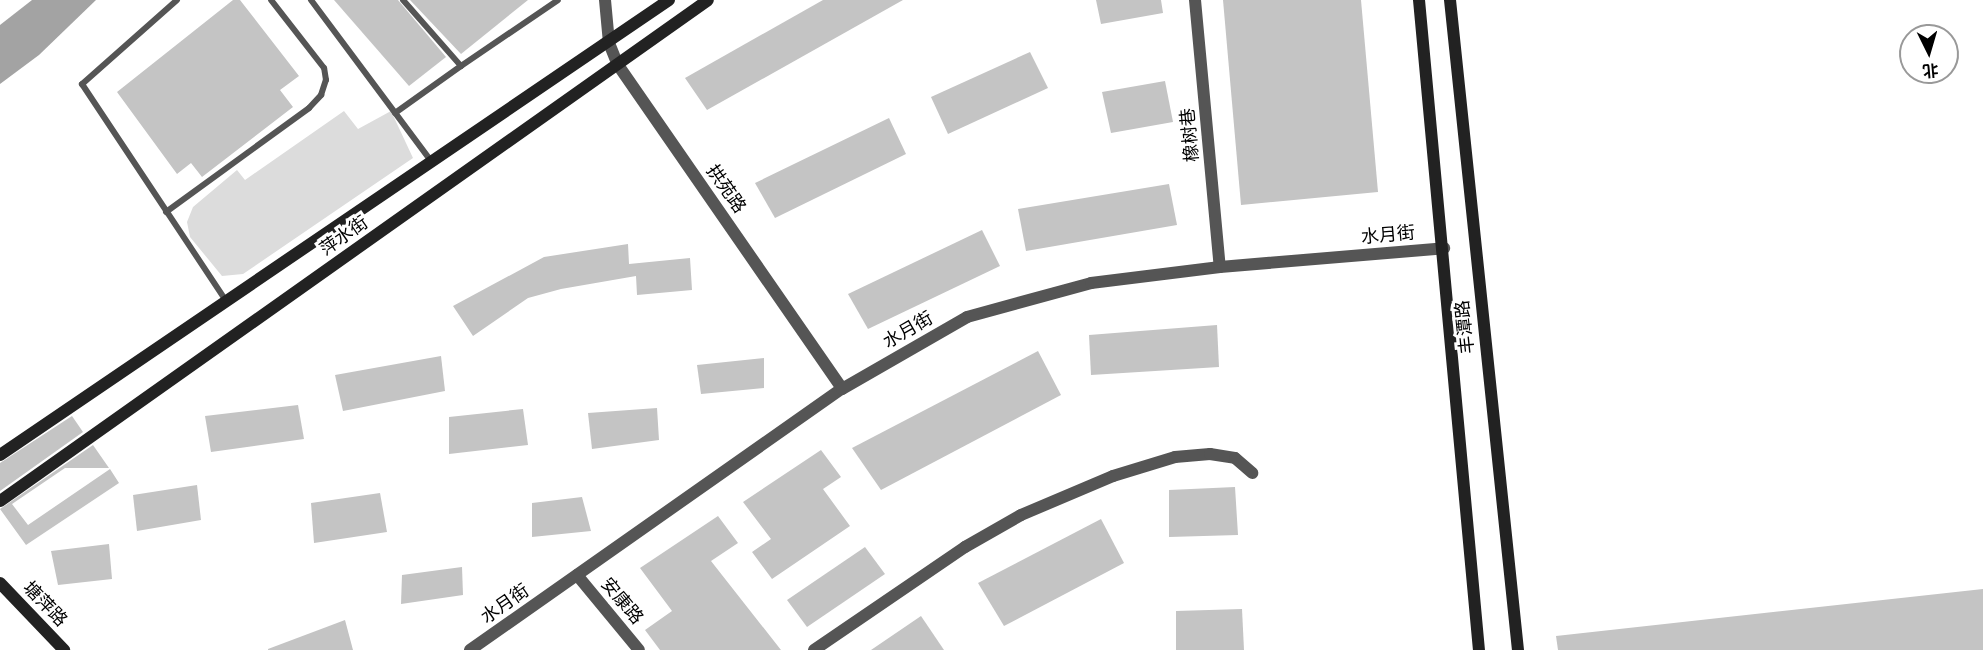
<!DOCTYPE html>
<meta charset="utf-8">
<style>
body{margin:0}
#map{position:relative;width:1983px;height:650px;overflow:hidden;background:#fff;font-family:Jost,"Noto Sans SC",sans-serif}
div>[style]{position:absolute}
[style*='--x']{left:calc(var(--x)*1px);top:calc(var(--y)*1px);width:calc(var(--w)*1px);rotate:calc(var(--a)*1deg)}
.green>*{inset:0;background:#dcdcdc}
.water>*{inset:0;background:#a3a3a3}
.building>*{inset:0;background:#c4c4c4}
.lane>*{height:6px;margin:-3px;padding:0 3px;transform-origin:3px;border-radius:3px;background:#555}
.street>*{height:12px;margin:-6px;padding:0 6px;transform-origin:6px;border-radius:6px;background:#555}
.secondary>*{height:12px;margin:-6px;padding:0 6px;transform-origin:6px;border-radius:6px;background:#222}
span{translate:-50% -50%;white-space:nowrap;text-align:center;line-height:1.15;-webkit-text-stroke:6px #fff;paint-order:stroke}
.street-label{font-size:18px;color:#000}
.north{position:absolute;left:1899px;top:24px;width:60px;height:60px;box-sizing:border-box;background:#fff;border:2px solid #999;border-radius:50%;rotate:175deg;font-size:16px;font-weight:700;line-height:24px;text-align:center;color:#000}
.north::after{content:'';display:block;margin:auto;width:21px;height:27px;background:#000;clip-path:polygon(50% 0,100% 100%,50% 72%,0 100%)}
</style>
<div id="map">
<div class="green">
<i style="clip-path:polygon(344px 111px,358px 129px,391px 111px,413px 158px,243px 274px,222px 276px,190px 237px,187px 222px,193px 207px,237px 170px,245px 180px)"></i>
</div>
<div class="water">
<i style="clip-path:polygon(32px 0,96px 0,39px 55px,0 84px,0 25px)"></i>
</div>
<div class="building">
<i style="clip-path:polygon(233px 0,240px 0,299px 76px,280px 90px,293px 107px,202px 177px,191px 163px,177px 174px,117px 92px)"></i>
<i style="clip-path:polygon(334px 0,398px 0,446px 57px,409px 86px)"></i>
<i style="clip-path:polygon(410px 0,528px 0,461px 54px)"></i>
<i style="clip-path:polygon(823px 0,903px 0,707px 110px,685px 78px)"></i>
<i style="clip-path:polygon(1096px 0,1161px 0,1163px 13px,1101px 24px)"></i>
<i style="clip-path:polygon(1223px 0,1361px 0,1378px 192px,1241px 205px)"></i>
<i style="clip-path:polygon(1030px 52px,1048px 88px,948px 134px,931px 97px)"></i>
<i style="clip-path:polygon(1165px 81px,1173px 122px,1111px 133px,1102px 92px)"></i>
<i style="clip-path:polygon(889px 118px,906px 154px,775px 218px,755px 183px)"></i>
<i style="clip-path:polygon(1169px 184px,1177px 225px,1026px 251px,1018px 209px)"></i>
<i style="clip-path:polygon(982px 230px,1000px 266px,868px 329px,848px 294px)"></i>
<i style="clip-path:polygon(628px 244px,629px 264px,690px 258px,692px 290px,637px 295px,636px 276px,561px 289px,528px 298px,473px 336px,453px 306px,544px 257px)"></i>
<i style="clip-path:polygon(1217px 325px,1219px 367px,1091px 375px,1089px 335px)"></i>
<i style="clip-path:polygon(1038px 351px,1061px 395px,881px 490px,852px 448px)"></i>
<i style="clip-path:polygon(441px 356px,445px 391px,343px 411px,335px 375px)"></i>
<i style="clip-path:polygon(764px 358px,764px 388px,701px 394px,697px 365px)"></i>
<i style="clip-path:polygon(298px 405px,304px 439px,211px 452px,205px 416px)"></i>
<i style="clip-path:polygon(657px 408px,659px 440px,592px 449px,588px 413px)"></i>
<i style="clip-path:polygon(523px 409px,528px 445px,449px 454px,449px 417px)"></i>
<i style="clip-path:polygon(72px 416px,83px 432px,0 491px,0 463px)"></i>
<i style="clip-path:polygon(93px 445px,109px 468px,65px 468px,12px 504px,28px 525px,110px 469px,119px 483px,26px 545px,0 509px)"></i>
<i style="clip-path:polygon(821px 450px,841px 477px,823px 489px,850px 526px,772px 579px,752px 552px,771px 539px,743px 502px)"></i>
<i style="clip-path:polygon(197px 485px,201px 520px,137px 531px,133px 495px)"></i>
<i style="clip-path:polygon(1235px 487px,1238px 535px,1169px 537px,1169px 490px)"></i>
<i style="clip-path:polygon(380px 493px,387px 532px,314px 543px,311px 503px)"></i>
<i style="clip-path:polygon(582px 497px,591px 531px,532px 537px,532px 503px)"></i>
<i style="clip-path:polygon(718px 516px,738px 543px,711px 561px,781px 650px,660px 650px,645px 630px,672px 611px,640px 568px)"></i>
<i style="clip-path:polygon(1101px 519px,1124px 563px,1004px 626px,978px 583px)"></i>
<i style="clip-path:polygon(109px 544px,112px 579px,58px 585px,51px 551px)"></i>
<i style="clip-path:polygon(865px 547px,885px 574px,807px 627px,787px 600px)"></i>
<i style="clip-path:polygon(462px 567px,463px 595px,401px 604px,402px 575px)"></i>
<i style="clip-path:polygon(1983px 589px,1983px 650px,1558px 650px,1556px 636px)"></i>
<i style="clip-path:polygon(1242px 609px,1244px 650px,1176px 650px,1176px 611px)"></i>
<i style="clip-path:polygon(921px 616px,944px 650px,871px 650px)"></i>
<i style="clip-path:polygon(345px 620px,353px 650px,268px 650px,268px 649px)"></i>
</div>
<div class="lane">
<i style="--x:177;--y:0;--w:127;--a:138.5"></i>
<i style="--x:82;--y:84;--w:260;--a:56.4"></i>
<i style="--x:311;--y:0;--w:201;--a:53.3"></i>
<i style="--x:403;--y:0;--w:88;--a:48.7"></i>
<i style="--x:461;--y:66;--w:117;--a:-34.2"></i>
<i style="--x:395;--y:113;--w:81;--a:-35.5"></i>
<i style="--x:166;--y:212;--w:177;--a:-36"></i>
<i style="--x:309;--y:108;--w:18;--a:-47"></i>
<i style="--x:321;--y:95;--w:16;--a:-72"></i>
<i style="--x:326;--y:80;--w:12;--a:-99"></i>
<i style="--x:324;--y:68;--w:86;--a:-127.9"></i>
</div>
<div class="street">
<i style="--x:605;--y:0;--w:43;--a:84.7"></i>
<i style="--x:609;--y:43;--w:24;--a:68"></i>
<i style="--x:618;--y:65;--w:394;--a:55.3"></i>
<i style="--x:1195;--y:0;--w:268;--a:84.7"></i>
<i style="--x:577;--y:575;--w:97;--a:50.4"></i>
<i style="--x:470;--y:650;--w:454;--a:-35.1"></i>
<i style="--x:842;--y:389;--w:144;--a:-29.9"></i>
<i style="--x:967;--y:317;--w:129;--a:-15.3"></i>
<i style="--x:1091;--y:283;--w:130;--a:-7.1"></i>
<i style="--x:1220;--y:267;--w:225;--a:-4.8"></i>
<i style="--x:814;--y:650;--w:183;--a:-34.3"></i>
<i style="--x:965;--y:547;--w:64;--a:-29.7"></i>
<i style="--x:1021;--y:515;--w:100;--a:-23"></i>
<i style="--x:1113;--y:476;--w:65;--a:-17"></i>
<i style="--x:1175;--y:457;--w:35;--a:-5"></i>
<i style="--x:1210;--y:454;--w:25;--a:9"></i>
<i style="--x:1235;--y:458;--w:23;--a:41"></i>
</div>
<div class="secondary">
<i style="--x:1419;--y:0;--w:653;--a:84.73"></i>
<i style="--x:1450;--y:0;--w:654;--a:84.03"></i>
<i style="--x:0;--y:455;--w:809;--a:-34.22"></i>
<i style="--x:0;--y:501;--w:867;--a:-35.28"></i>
<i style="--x:0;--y:583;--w:93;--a:46.3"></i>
</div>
<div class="street-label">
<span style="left:1190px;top:135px;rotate:-95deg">橡树巷</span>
<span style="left:726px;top:189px;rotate:55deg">拱苑路</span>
<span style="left:1388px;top:235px;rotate:-5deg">水月街</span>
<span style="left:344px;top:236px;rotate:-35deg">萍水街</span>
<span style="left:1465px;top:327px;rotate:-96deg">丰潭路</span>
<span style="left:908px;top:330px;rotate:-30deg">水月街</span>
<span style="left:622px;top:601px;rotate:50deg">安康路</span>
<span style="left:45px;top:604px;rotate:46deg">塘萍路</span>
<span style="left:505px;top:604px;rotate:-35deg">水月街</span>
</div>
<div class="north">北</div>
</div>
